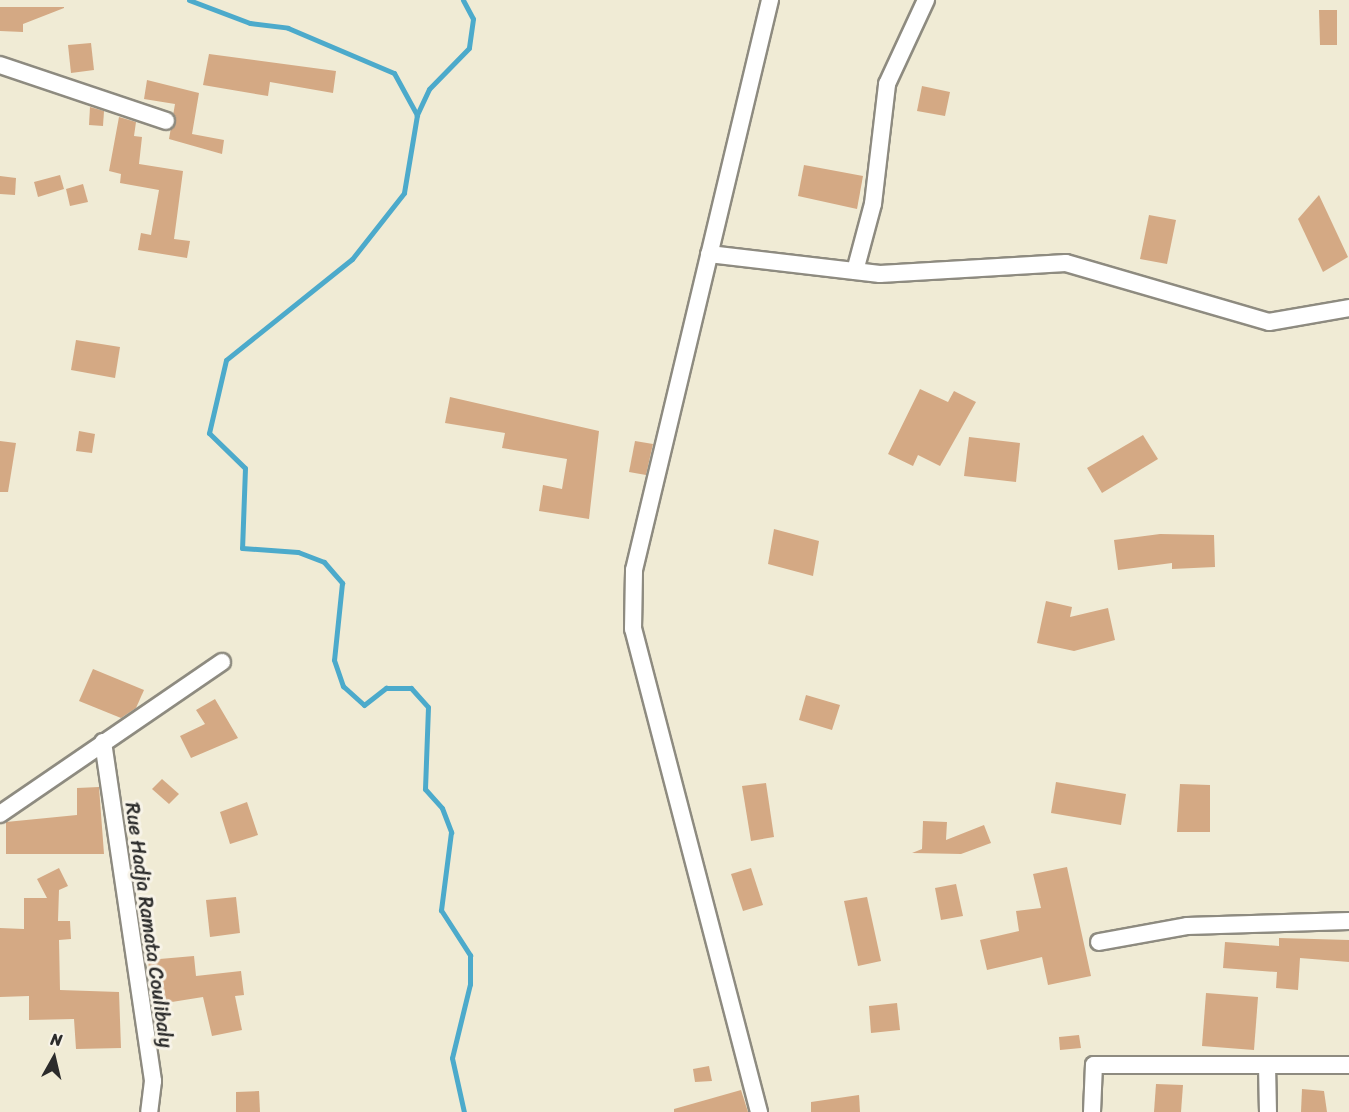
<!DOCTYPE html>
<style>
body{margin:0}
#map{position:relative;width:1349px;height:1112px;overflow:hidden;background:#f0ebd5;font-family:Sriracha,sans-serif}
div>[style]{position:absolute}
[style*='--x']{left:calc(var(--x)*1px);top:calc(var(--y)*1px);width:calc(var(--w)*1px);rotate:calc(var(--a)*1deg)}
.stream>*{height:5px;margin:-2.5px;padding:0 2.5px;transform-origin:2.5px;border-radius:2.5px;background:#4caacb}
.building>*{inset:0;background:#d4a984}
.roads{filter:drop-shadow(2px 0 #8e8b80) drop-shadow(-2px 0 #8e8b80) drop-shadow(0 2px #8e8b80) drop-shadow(0 -2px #8e8b80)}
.minor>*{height:16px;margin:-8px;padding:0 8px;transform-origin:8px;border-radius:8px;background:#fff}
span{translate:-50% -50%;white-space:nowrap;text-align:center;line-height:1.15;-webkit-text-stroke:6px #f7f3e8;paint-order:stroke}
.street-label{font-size:20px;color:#2b2b2b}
.north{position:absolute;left:24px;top:1028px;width:60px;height:60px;-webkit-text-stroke:4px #f7f3e8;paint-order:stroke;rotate:8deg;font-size:16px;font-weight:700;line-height:24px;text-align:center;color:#2b2b2b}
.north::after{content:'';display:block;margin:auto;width:21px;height:27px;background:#2b2b2b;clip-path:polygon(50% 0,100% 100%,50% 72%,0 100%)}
</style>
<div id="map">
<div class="stream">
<i style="--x:189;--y:0;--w:65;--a:20.7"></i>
<i style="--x:250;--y:23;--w:38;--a:7"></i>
<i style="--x:288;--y:28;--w:115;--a:23"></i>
<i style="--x:394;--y:73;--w:48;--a:61.3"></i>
<i style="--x:463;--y:0;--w:21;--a:62"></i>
<i style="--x:473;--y:19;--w:29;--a:98"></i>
<i style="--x:469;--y:48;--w:57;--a:134.3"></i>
<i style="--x:429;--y:89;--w:29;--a:115"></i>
<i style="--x:417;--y:115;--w:79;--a:99.5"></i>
<i style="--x:404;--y:193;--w:84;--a:128.2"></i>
<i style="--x:352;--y:259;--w:161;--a:141.3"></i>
<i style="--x:226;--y:360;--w:75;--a:103.1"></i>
<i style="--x:209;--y:433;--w:50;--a:44.2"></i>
<i style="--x:245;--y:468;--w:80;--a:92.1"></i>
<i style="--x:242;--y:548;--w:56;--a:4.1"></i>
<i style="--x:298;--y:552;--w:28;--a:21"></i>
<i style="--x:324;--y:562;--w:28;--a:49"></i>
<i style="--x:342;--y:583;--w:77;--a:95.9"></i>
<i style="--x:334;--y:660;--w:28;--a:71"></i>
<i style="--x:343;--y:686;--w:28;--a:42"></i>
<i style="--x:364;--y:705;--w:28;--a:-38"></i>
<i style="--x:386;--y:688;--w:25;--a:0"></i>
<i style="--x:411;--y:688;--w:25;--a:48"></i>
<i style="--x:428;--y:707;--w:82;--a:92.1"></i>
<i style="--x:425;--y:789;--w:25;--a:48"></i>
<i style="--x:442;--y:808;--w:26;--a:69"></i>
<i style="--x:451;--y:832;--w:79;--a:97.3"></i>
<i style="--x:441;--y:910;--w:54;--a:57.2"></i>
<i style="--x:470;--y:955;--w:29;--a:90"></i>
<i style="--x:470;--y:984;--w:76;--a:103.7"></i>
<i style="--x:452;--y:1058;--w:55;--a:77.5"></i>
</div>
<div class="building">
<i style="clip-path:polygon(0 7px,64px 7px,64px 8px,23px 24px,23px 32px,0 31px)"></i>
<i style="clip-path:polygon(1319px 10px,1337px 10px,1337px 45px,1320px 45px)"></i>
<i style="clip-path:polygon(91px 43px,94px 70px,71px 73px,68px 45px)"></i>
<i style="clip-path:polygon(209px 54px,336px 71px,333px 93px,270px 82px,268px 96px,203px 85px)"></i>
<i style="clip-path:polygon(147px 80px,199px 93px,192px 134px,224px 140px,222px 154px,169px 139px,175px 104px,144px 99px)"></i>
<i style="clip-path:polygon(922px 86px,950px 92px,945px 116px,917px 111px)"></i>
<i style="clip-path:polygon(90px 107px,104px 111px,103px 126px,89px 125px)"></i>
<i style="clip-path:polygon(119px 117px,136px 122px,134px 136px,142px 137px,139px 164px,183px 171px,174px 239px,190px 241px,187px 258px,138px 250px,141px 233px,151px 235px,159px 190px,120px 183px,121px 174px,109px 171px)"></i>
<i style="clip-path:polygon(804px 165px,863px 176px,857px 209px,798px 196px)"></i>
<i style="clip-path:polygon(60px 175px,64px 189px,38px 197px,34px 182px)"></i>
<i style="clip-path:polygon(0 176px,16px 178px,15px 195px,0 194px)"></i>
<i style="clip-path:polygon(83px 184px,88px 202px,70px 206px,66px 189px)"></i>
<i style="clip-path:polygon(1319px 195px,1348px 257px,1323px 272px,1298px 219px)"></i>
<i style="clip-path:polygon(1149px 215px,1176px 220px,1167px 264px,1140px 259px)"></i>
<i style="clip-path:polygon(76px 340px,120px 347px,115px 378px,71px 370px)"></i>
<i style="clip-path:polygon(920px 389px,948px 402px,954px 391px,976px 402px,940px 466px,918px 455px,913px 466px,888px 454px)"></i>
<i style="clip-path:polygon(450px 397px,599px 431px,589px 519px,539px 511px,543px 485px,562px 489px,567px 459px,502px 448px,505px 433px,445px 423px)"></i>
<i style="clip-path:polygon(79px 431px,95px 434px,92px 453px,76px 451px)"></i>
<i style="clip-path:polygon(1143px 435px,1158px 459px,1102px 493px,1087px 468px)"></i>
<i style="clip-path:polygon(969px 437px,1020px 443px,1016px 482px,964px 476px)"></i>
<i style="clip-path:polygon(0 441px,16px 443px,8px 492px,0 492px)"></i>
<i style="clip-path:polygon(635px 441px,653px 444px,646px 475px,629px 472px)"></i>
<i style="clip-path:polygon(774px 529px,819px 541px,813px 576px,768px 564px)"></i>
<i style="clip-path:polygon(1160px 534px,1214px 535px,1215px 567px,1172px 569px,1172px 563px,1118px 570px,1114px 540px)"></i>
<i style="clip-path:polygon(1046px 601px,1072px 607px,1070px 617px,1108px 608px,1115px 640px,1074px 651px,1037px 643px)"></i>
<i style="clip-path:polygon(93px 669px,144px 690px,136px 708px,121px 718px,79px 701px)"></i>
<i style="clip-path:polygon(806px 695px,840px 705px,832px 730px,799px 720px)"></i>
<i style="clip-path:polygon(215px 699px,238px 738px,191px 758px,180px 736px,205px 724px,196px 710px)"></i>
<i style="clip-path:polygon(162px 779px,179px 794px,169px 804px,152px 789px)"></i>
<i style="clip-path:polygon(1056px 782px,1126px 794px,1121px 825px,1051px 813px)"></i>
<i style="clip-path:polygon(766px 783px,774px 837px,751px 841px,742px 786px)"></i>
<i style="clip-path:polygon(1180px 784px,1210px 785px,1210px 832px,1177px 832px)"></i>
<i style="clip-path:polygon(99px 787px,104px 854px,6px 854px,6px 822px,77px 815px,77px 788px)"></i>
<i style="clip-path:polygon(247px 802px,258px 835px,230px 844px,220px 812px)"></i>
<i style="clip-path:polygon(923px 821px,947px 822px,946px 840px,984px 825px,991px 843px,961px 854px,912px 853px,922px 849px)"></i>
<i style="clip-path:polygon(1067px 867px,1091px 976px,1048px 985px,1042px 957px,987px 970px,980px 940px,1019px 931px,1016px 911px,1041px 908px,1033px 874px)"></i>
<i style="clip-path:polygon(59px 868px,68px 886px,59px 890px,58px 921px,70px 921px,71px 939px,59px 940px,60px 990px,119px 992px,121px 1048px,76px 1049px,74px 1019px,29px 1020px,29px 996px,0 997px,0 928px,24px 929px,24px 898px,47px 898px,37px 879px)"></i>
<i style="clip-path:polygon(751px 868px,763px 905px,743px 911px,731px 874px)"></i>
<i style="clip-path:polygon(956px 884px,963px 916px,941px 920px,935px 888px)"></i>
<i style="clip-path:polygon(236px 897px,240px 933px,210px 937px,206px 900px)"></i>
<i style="clip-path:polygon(867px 897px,881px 961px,858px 966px,844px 901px)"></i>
<i style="clip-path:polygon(1279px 938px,1349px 940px,1349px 962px,1300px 958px,1298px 990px,1276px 988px,1277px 972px,1223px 968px,1225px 942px,1279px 946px)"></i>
<i style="clip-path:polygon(194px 956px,196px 976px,241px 971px,244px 995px,235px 996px,242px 1030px,212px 1036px,203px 997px,153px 1005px,148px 960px)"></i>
<i style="clip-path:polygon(1206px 993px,1258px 997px,1254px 1050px,1202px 1046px)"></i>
<i style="clip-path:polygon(897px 1003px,900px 1030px,871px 1033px,869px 1006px)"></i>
<i style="clip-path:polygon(1079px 1035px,1081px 1048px,1060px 1050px,1059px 1037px)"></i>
<i style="clip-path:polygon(709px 1066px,712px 1081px,695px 1082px,693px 1069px)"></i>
<i style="clip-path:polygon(1156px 1084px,1183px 1085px,1181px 1112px,1154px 1112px)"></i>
<i style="clip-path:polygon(1302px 1089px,1324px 1091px,1327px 1112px,1301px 1112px)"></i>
<i style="clip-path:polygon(741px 1090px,748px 1112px,674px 1112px,674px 1109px)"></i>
<i style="clip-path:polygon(259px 1091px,260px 1112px,236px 1112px,236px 1092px)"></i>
<i style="clip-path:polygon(859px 1095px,860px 1112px,811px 1112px,811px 1102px)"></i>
</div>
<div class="roads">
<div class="minor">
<i style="--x:0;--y:65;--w:175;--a:18.6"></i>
<i style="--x:709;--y:254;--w:172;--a:6.7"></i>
<i style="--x:880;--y:274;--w:186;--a:-3.4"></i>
<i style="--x:1066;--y:263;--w:211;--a:16.2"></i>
<i style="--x:1269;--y:322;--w:81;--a:-9.9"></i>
<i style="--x:855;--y:271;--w:69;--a:-75"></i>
<i style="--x:873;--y:204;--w:121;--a:-83.3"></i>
<i style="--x:887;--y:84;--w:93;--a:-65.1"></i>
<i style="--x:103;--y:742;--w:343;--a:81.6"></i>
<i style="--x:153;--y:1081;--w:31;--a:97"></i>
<i style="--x:0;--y:814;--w:269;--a:-34.4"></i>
<i style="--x:1099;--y:942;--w:89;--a:-10.3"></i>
<i style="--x:1187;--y:926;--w:162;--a:-1.8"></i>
<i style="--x:1267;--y:1065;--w:47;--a:88.8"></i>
<i style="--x:759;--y:1112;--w:499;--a:-104.6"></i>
<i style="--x:633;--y:629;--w:59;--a:-89"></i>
<i style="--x:634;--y:570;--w:586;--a:-76.58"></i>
<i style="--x:1092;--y:1112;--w:47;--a:-87.6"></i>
<i style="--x:1094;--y:1065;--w:255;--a:0"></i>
</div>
</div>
<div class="street-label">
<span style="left:149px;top:925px;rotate:82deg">Rue Hadja Ramata Coulibaly</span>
</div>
<div class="north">N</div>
</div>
